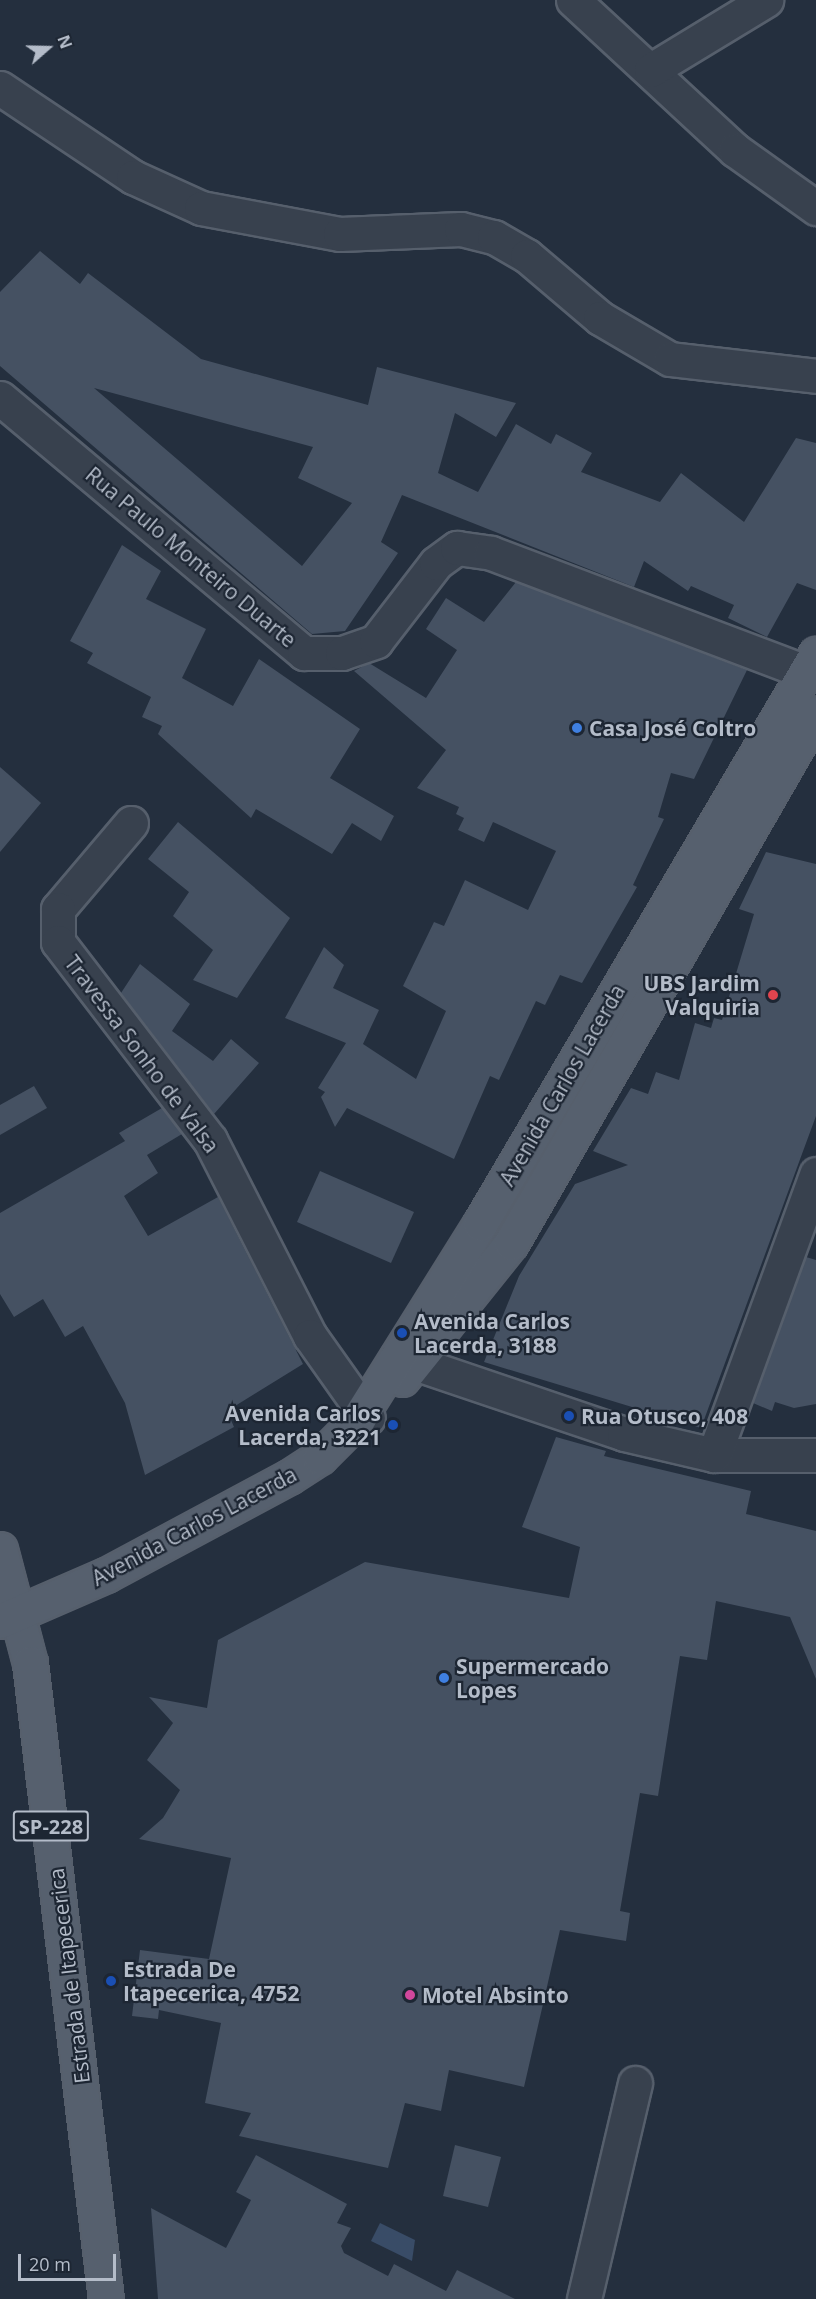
<!DOCTYPE html>
<meta charset="utf-8">
<style>
body{margin:0}
#map{position:relative;width:816px;height:2299px;overflow:hidden;background:#242f3e;font-family:"Open Sans",sans-serif}
div>[style]{position:absolute}
[style*='--x']{left:calc(var(--x)*1px);top:calc(var(--y)*1px);width:calc(var(--w)*1px);rotate:calc(var(--a)*1deg)}
.water>*{inset:0;background:#394c67}
.building>*{inset:0;background:#455162}
.roads{filter:drop-shadow(2px 0 #565f6c) drop-shadow(-2px 0 #565f6c) drop-shadow(0 2px #565f6c) drop-shadow(0 -2px #565f6c)}
.minor>*{height:33px;margin:-16.5px;padding:0 16.5px;transform-origin:16.5px;border-radius:16.5px;background:#38414e}
.major>*{height:33px;margin:-16.5px;padding:0 16.5px;transform-origin:16.5px;border-radius:16.5px;background:#56606e}
.dots>*{width:16px;height:16px;translate:-50% -50%;box-sizing:border-box;border:3px solid #1d2633;border-radius:50%}
span{translate:-50% -50%;white-space:nowrap;text-align:center;line-height:1.15;-webkit-text-stroke:4.5px #1d2633;paint-order:stroke}
.shield-label span{padding:2px 4px;background:#1d2633;border:2px solid;border-radius:4px;-webkit-text-stroke-width:0}
.shield-label{font-size:20px;color:#b4bcc9;font-weight:700}
.street-label{font-size:21px;color:#b4bcc9}
.poi-label{font-size:21px;color:#b4bcc9;font-weight:700}
.left{translate:0 -50%;text-align:left}
.right{translate:-100% -50%;text-align:right}
.north{position:absolute;left:18px;top:18px;width:60px;height:60px;-webkit-text-stroke:4px #1d2633;paint-order:stroke;rotate:70deg;font-size:16px;font-weight:700;line-height:24px;text-align:center;color:#b4bcc9}
.north::after{content:'';display:block;margin:auto;width:21px;height:27px;background:#b4bcc9;clip-path:polygon(50% 0,100% 100%,50% 72%,0 100%)}
.scale{position:absolute;left:18px;top:2254px;width:98px;height:27px;box-sizing:border-box;border:3px solid #b4bcc9;border-top:0;padding-left:8px;font-size:18px;line-height:21px;white-space:nowrap;color:#b4bcc9;-webkit-text-stroke:4px #1d2633;paint-order:stroke}
</style>
<div id="map">
<div class="water">
<i style="clip-path:polygon(380px 2223px,415px 2240px,412px 2261px,371px 2241px)"></i>
</div>
<div class="building">
<i style="clip-path:polygon(evenodd,40px 251px,80px 284px,88px 273px,201px 359px,368px 405px,377px 367px,516px 403px,496px 437px,455px 413px,438px 473px,478px 492px,516px 424px,551px 444px,556px 434px,592px 453px,581px 472px,660px 502px,681px 473px,744px 522px,796px 438px,816px 443px,816px 590px,797px 583px,767px 637px,728px 618px,734px 605px,691px 586px,688px 591px,644px 561px,634px 587px,402px 495px,381px 542px,398px 553px,345px 631px,312px 634px,0 366px,0 292px,40px 251px,94px 388px,313px 447px,298px 478px,352px 503px,302px 566px,94px 388px)"></i>
<i style="clip-path:polygon(122px 545px,161px 571px,146px 599px,206px 629px,182px 678px,233px 706px,259px 659px,360px 729px,330px 778px,394px 816px,381px 841px,352px 823px,332px 854px,256px 809px,251px 818px,158px 734px,162px 726px,142px 717px,151px 697px,87px 663px,93px 653px,70px 641px)"></i>
<i style="clip-path:polygon(516px 582px,747px 670px,694px 779px,671px 773px,658px 817px,664px 819px,633px 885px,637px 887px,582px 983px,560px 975px,545px 1005px,536px 1001px,499px 1080px,490px 1076px,454px 1159px,347px 1108px,335px 1127px,321px 1097px,325px 1092px,318px 1088px,346px 1043px,285px 1018px,324px 947px,344px 965px,333px 988px,379px 1010px,363px 1044px,416px 1079px,446px 1011px,403px 986px,434px 922px,444px 926px,465px 880px,528px 910px,556px 851px,493px 822px,484px 842px,458px 830px,464px 818px,456px 814px,459px 807px,417px 788px,446px 750px,354px 671px,369px 663px,426px 698px,457px 650px,426px 629px,446px 598px,484px 622px)"></i>
<i style="clip-path:polygon(0 767px,41px 803px,0 852px)"></i>
<i style="clip-path:polygon(178px 822px,290px 918px,237px 998px,193px 980px,213px 950px,173px 916px,189px 892px,148px 859px)"></i>
<i style="clip-path:polygon(766px 852px,816px 864px,816px 1116px,701px 1428px,484px 1362px,519px 1276px,575px 1184px,628px 1165px,593px 1151px,631px 1088px,648px 1094px,656px 1072px,679px 1080px,695px 1023px,711px 1028px,714px 1018px,722px 1020px,754px 914px,739px 909px)"></i>
<i style="clip-path:polygon(140px 964px,190px 1004px,172px 1031px,213px 1061px,231px 1039px,259px 1063px,214px 1114px,121px 993px)"></i>
<i style="clip-path:polygon(34px 1086px,47px 1108px,0 1135px,0 1105px)"></i>
<i style="clip-path:polygon(162px 1108px,182px 1134px,147px 1155px,158px 1173px,124px 1196px,148px 1236px,218px 1197px,303px 1364px,227px 1411px,234px 1427px,145px 1475px,125px 1403px,83px 1326px,65px 1337px,43px 1299px,14px 1317px,0 1294px,0 1213px,125px 1141px,119px 1133px)"></i>
<i style="clip-path:polygon(320px 1171px,414px 1212px,391px 1263px,297px 1222px)"></i>
<i style="clip-path:polygon(806px 1257px,816px 1260px,816px 1404px,794px 1408px,775px 1402px,772px 1411px,753px 1403px)"></i>
<i style="clip-path:polygon(556px 1437px,606px 1451px,604px 1456px,751px 1491px,746px 1514px,816px 1531px,816px 1679px,790px 1617px,716px 1601px,707px 1660px,680px 1656px,658px 1796px,640px 1793px,620px 1911px,630px 1913px,626px 1941px,560px 1930px,524px 2087px,449px 2070px,441px 2111px,405px 2103px,388px 2168px,239px 2136px,251px 2113px,205px 2103px,221px 2023px,159px 2010px,158px 2019px,132px 2016px,140px 1950px,209px 1959px,231px 1858px,139px 1839px,163px 1818px,180px 1790px,147px 1760px,173px 1723px,149px 1697px,207px 1708px,218px 1640px,365px 1562px,569px 1598px,580px 1547px,522px 1527px)"></i>
<i style="clip-path:polygon(455px 2145px,501px 2157px,488px 2207px,443px 2196px)"></i>
<i style="clip-path:polygon(256px 2155px,347px 2204px,337px 2223px,351px 2228px,341px 2246px,344px 2253px,388px 2276px,394px 2264px,446px 2291px,457px 2270px,515px 2299px,158px 2299px,151px 2208px,226px 2248px,251px 2200px,236px 2192px)"></i>
</div>
<div class="roads">
<div class="minor">
<i style="--x:573;--y:0;--w:221;--a:42.8"></i>
<i style="--x:735;--y:150;--w:100;--a:35.6"></i>
<i style="--x:651;--y:70;--w:135;--a:-31.3"></i>
<i style="--x:0;--y:88;--w:160;--a:33.8"></i>
<i style="--x:133;--y:177;--w:75;--a:24.5"></i>
<i style="--x:201;--y:208;--w:141;--a:10.6"></i>
<i style="--x:340;--y:234;--w:121;--a:-2.4"></i>
<i style="--x:461;--y:229;--w:34;--a:14"></i>
<i style="--x:494;--y:237;--w:38;--a:30"></i>
<i style="--x:527;--y:256;--w:96;--a:40.3"></i>
<i style="--x:600;--y:318;--w:81;--a:30.4"></i>
<i style="--x:670;--y:359;--w:147;--a:6.6"></i>
<i style="--x:0;--y:398;--w:397;--a:40"></i>
<i style="--x:304;--y:653;--w:38;--a:0"></i>
<i style="--x:342;--y:653;--w:36;--a:-19"></i>
<i style="--x:376;--y:641;--w:98;--a:-52.4"></i>
<i style="--x:436;--y:563;--w:26;--a:-36"></i>
<i style="--x:457;--y:548;--w:34;--a:8"></i>
<i style="--x:491;--y:553;--w:334;--a:20.7"></i>
<i style="--x:131;--y:823;--w:113;--a:130.3"></i>
<i style="--x:58;--y:909;--w:33;--a:90"></i>
<i style="--x:58;--y:942;--w:250;--a:52.5"></i>
<i style="--x:210;--y:1140;--w:220;--a:63"></i>
<i style="--x:310;--y:1336;--w:100;--a:54.7"></i>
<i style="--x:397;--y:1357;--w:240;--a:18.7"></i>
<i style="--x:624;--y:1434;--w:92;--a:13.1"></i>
<i style="--x:714;--y:1455;--w:102;--a:0"></i>
<i style="--x:714;--y:1455;--w:299;--a:-70"></i>
<i style="--x:584;--y:2299;--w:222;--a:-76.7"></i>
</div>
<div class="major">
<i style="--x:402;--y:1379;--w:174;--a:-51.3"></i>
<i style="--x:511;--y:1243;--w:611;--a:-60.08"></i>
<i style="--x:0;--y:1549;--w:118;--a:75.3"></i>
<i style="--x:30;--y:1663;--w:641;--a:83.19"></i>
<i style="--x:0;--y:1621;--w:116;--a:-23.5"></i>
<i style="--x:106;--y:1575;--w:208;--a:-28.2"></i>
<i style="--x:289;--y:1477;--w:37;--a:-33"></i>
<i style="--x:320;--y:1457;--w:54;--a:-45"></i>
<i style="--x:358;--y:1419;--w:230;--a:-58"></i>
<i style="--x:480;--y:1224;--w:662;--a:-59.48"></i>
</div>
</div>
<div class="dots">
<i style="left:577px;top:728px;background:#3f7fe0"></i>
<i style="left:773px;top:995px;background:#e0444e"></i>
<i style="left:402px;top:1333px;background:#1a4fb4"></i>
<i style="left:569px;top:1416px;background:#1a4fb4"></i>
<i style="left:393px;top:1425px;background:#1a4fb4"></i>
<i style="left:444px;top:1678px;background:#3f7fe0"></i>
<i style="left:111px;top:1981px;background:#1a4fb4"></i>
<i style="left:410px;top:1995px;background:#d1479c"></i>
</div>
<div class="shield-label">
<span style="left:51px;top:1826px">SP-228</span>
</div>
<div class="street-label">
<span style="left:191px;top:557px;rotate:40deg">Rua Paulo Monteiro Duarte</span>
<span style="left:142px;top:1054px;rotate:53deg">Travessa Sonho de Valsa</span>
<span style="left:562px;top:1085px;rotate:-60deg">Avenida Carlos Lacerda</span>
<span style="left:194px;top:1526px;rotate:-28deg">Avenida Carlos Lacerda</span>
<span style="left:69px;top:1976px;rotate:-97deg">Estrada de Itapecerica</span>
</div>
<div class="poi-label">
<span class="left" style="left:589px;top:728px">Casa José Coltro</span>
<span class="right" style="left:760px;top:995px">UBS Jardim<br>Valquiria</span>
<span class="left" style="left:414px;top:1333px">Avenida Carlos<br>Lacerda, 3188</span>
<span class="right" style="left:381px;top:1425px">Avenida Carlos<br>Lacerda, 3221</span>
<span class="left" style="left:581px;top:1416px">Rua Otusco, 408</span>
<span class="left" style="left:456px;top:1678px">Supermercado<br>Lopes</span>
<span class="left" style="left:123px;top:1981px">Estrada De<br>Itapecerica, 4752</span>
<span class="left" style="left:422px;top:1995px">Motel Absinto</span>
</div>
<div class="north">N</div>
<div class="scale">20 m</div>
</div>
